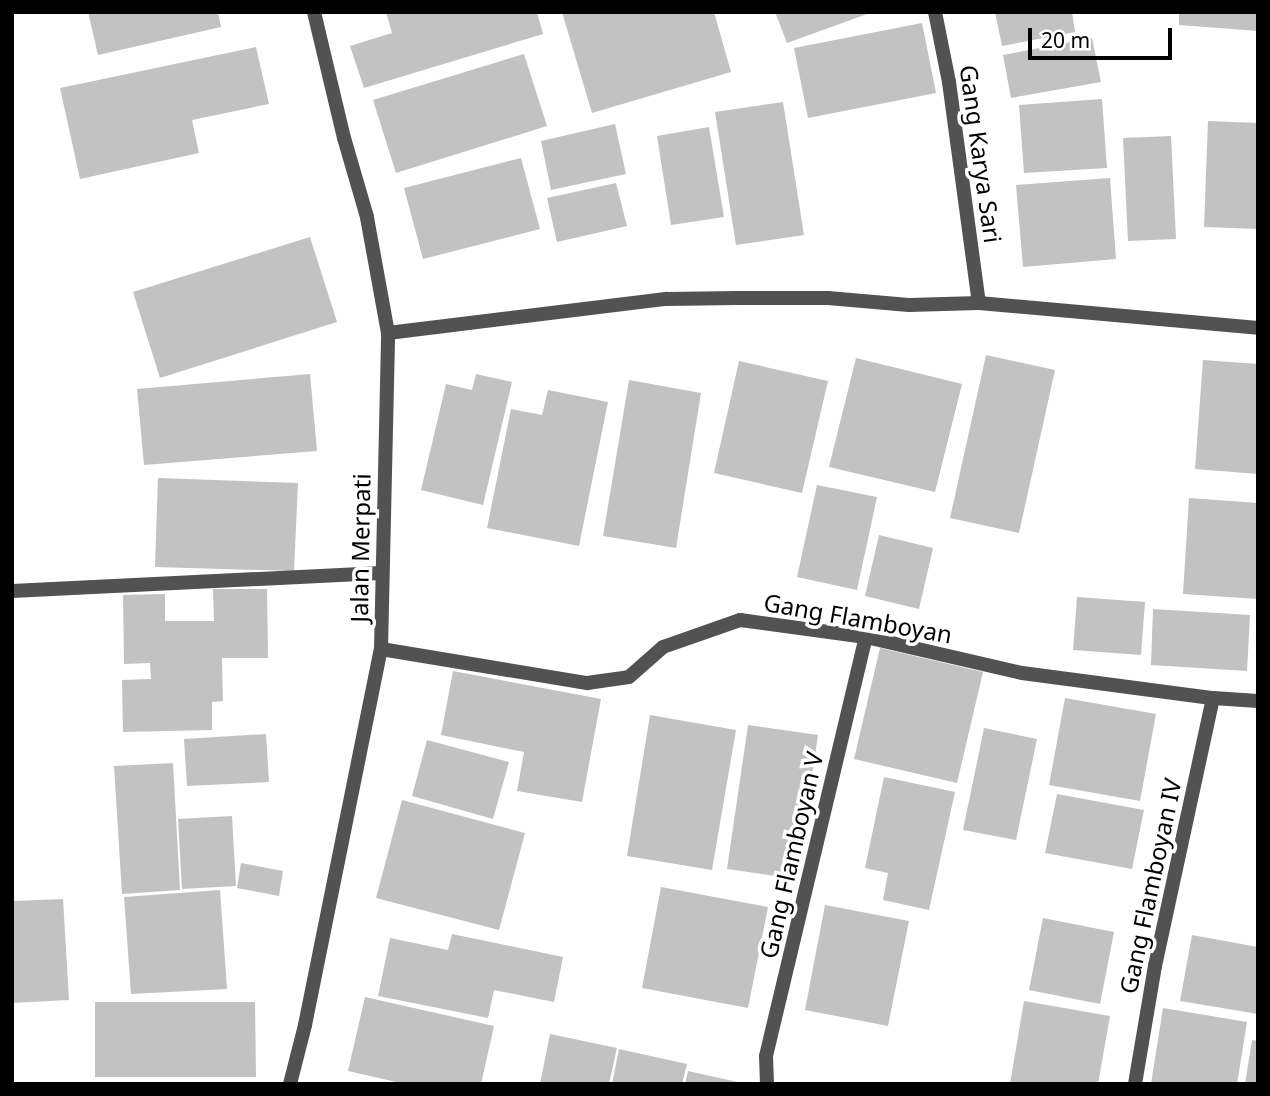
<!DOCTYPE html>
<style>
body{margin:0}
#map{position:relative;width:1270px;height:1096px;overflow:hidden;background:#fff;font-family:"Noto Sans",sans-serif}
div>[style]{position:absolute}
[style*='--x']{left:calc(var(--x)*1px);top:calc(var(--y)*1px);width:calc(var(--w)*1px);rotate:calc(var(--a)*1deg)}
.building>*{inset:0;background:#c2c2c2}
.minor>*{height:14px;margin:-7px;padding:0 7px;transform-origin:7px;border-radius:7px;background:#525252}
span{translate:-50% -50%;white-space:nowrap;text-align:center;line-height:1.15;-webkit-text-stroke:7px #fff;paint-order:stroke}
.street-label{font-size:24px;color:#000}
.frame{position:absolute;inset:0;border:14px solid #000;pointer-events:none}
.scale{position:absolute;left:1028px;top:28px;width:144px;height:32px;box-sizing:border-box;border:4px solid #000;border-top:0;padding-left:9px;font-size:21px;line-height:24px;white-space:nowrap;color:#000;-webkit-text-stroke:5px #fff;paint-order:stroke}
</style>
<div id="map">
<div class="building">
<i style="clip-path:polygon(88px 12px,218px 12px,221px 27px,98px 55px)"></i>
<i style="clip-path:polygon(386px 12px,537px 12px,543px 34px,364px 88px,350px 46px,392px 33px)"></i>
<i style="clip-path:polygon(562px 12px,714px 12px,731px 72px,592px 113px)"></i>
<i style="clip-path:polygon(775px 12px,870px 12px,870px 13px,787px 43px)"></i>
<i style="clip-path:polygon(995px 12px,1072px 12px,1075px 32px,1002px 46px)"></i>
<i style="clip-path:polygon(1179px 12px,1258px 12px,1258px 31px,1179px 25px)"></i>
<i style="clip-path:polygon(922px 23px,936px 93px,808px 118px,794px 48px)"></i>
<i style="clip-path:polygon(1092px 38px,1101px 82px,1011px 98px,1003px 55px)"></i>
<i style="clip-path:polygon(256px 47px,269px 104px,192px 120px,199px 153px,80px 179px,60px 88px)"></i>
<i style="clip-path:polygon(524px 54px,547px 126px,396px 173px,373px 100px)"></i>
<i style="clip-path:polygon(1102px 99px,1107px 168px,1024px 173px,1019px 105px)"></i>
<i style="clip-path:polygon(783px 102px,804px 235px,736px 245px,715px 112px)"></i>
<i style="clip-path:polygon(1208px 121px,1258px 123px,1258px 229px,1204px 227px)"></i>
<i style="clip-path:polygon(615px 124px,626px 174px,551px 190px,541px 141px)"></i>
<i style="clip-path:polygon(709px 127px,724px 217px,671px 225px,657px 136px)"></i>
<i style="clip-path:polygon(1171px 136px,1176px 239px,1128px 241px,1123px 138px)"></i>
<i style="clip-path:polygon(521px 158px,540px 229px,423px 259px,404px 188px)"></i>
<i style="clip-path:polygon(1110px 178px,1116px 259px,1023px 267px,1016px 185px)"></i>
<i style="clip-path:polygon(616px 183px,627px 226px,557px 242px,547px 198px)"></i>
<i style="clip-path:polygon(310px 237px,337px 322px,160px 378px,133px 292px)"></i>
<i style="clip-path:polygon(986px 355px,1055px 370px,1019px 533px,950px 518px)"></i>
<i style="clip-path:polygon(856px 358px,962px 384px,935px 492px,829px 467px)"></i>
<i style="clip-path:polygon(1203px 360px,1258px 364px,1258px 474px,1195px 469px)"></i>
<i style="clip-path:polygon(739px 361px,828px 381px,802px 493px,714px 473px)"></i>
<i style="clip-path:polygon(310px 374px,317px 451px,144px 465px,137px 389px)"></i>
<i style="clip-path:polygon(476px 374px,512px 382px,483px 505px,421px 490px,446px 384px,472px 390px)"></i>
<i style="clip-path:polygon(629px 380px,701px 393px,676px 548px,603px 536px)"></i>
<i style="clip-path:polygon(548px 390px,608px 402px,579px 546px,487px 528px,511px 409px,542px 415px)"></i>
<i style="clip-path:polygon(158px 478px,298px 483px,294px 571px,155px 567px)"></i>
<i style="clip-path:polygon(817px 485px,877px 497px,857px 590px,797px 577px)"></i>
<i style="clip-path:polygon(1189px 498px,1258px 503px,1258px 599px,1183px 594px)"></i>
<i style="clip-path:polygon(879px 535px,933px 548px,919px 609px,865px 596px)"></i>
<i style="clip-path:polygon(213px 589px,267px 589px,268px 658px,222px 658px,223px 701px,212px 702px,212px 730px,123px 732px,122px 680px,151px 679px,150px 663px,124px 664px,123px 595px,165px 594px,165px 621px,214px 621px)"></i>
<i style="clip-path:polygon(1077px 597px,1145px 602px,1141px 655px,1073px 650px)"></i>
<i style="clip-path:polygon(1153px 609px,1250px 615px,1247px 671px,1151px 665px)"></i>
<i style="clip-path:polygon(880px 648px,983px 672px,957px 783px,854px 759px)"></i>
<i style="clip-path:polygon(453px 671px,601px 699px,582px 802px,517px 791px,524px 752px,441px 735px)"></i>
<i style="clip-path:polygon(1065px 698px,1156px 714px,1140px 801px,1049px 785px)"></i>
<i style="clip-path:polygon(650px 715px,736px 730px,712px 870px,627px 856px)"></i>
<i style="clip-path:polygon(748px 725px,818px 735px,797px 879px,727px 869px)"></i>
<i style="clip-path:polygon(984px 728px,1037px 739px,1016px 840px,963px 830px)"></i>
<i style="clip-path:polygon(266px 734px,269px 782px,187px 786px,184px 739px)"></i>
<i style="clip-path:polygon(427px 740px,509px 762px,493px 819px,412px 796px)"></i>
<i style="clip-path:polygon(173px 763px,180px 890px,122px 894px,114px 766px)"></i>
<i style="clip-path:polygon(884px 777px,955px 792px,929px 910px,883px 900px,888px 873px,865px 868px)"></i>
<i style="clip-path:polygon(1057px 794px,1144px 810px,1132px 869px,1045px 853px)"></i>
<i style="clip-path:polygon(402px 800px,525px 833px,499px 930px,376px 898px)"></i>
<i style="clip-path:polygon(232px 816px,236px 886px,182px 889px,178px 819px)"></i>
<i style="clip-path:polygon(241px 863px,283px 871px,279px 896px,237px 888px)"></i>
<i style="clip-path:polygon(661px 887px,768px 907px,748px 1008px,642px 988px)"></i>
<i style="clip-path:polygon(220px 890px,227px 989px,131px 994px,124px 897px)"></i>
<i style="clip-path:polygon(63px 899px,69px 1000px,12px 1003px,12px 901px)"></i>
<i style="clip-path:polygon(825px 905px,909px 921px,888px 1026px,805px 1010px)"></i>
<i style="clip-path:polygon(1043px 918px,1114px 932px,1100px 1004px,1029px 990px)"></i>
<i style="clip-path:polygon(452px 934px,563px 957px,554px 1002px,494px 990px,488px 1018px,378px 996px,390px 938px,448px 950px)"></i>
<i style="clip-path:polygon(1192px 935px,1258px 947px,1258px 1014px,1180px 1001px)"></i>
<i style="clip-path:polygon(365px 997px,494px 1026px,481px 1084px,405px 1084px,348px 1071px)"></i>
<i style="clip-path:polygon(1024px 1001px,1110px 1016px,1098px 1084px,1010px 1084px)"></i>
<i style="clip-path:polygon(95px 1002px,255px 1002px,256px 1077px,95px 1077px)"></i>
<i style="clip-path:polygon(1163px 1008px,1247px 1022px,1237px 1084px,1151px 1084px)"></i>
<i style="clip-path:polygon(550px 1034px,617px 1048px,609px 1084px,540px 1084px)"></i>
<i style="clip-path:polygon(1252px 1040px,1258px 1041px,1258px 1084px,1245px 1084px)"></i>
<i style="clip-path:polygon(619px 1049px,687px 1064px,682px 1084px,612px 1084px)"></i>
<i style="clip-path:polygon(688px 1071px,742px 1083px,742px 1084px,685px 1084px)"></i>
</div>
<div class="minor">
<i style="--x:935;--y:12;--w:71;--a:78.7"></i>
<i style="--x:949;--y:82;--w:223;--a:82.3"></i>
<i style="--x:388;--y:333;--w:280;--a:-7"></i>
<i style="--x:666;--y:299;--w:72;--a:-0.8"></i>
<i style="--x:738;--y:298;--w:90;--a:0"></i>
<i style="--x:828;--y:298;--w:81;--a:4.9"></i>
<i style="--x:909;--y:305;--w:70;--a:-1.6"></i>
<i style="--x:979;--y:303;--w:280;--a:5.1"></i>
<i style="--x:12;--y:591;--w:369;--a:-2.8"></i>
<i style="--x:381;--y:649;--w:209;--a:9.4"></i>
<i style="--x:587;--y:683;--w:42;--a:-8.1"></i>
<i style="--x:629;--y:677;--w:45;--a:-41.4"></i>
<i style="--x:663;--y:647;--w:82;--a:-19.3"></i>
<i style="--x:740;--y:620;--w:127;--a:7.7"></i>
<i style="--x:866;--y:637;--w:160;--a:13"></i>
<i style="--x:1022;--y:673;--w:193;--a:7.5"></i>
<i style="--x:1213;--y:698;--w:45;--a:3.8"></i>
<i style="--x:290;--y:1084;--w:61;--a:-75.7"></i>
<i style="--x:305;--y:1025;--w:384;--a:-78.6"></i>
<i style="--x:381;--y:649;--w:316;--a:-88.7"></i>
<i style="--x:388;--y:333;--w:118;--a:-100.3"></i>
<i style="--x:367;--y:217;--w:82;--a:-106.2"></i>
<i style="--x:344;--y:138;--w:130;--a:-103.4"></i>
<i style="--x:767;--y:1084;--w:28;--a:-92"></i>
<i style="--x:766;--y:1056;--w:431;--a:-76.6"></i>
<i style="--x:1135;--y:1084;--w:120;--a:-80.4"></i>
<i style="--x:1155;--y:966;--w:274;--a:-77.8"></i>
</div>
<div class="street-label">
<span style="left:981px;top:154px;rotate:82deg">Gang Karya Sari</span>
<span style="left:360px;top:548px;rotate:-89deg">Jalan Merpati</span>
<span style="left:858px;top:618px;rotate:10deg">Gang Flamboyan</span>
<span style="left:791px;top:855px;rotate:-77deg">Gang Flamboyan V</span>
<span style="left:1150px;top:886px;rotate:-78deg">Gang Flamboyan IV</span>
</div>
<div class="frame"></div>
<div class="scale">20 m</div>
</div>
